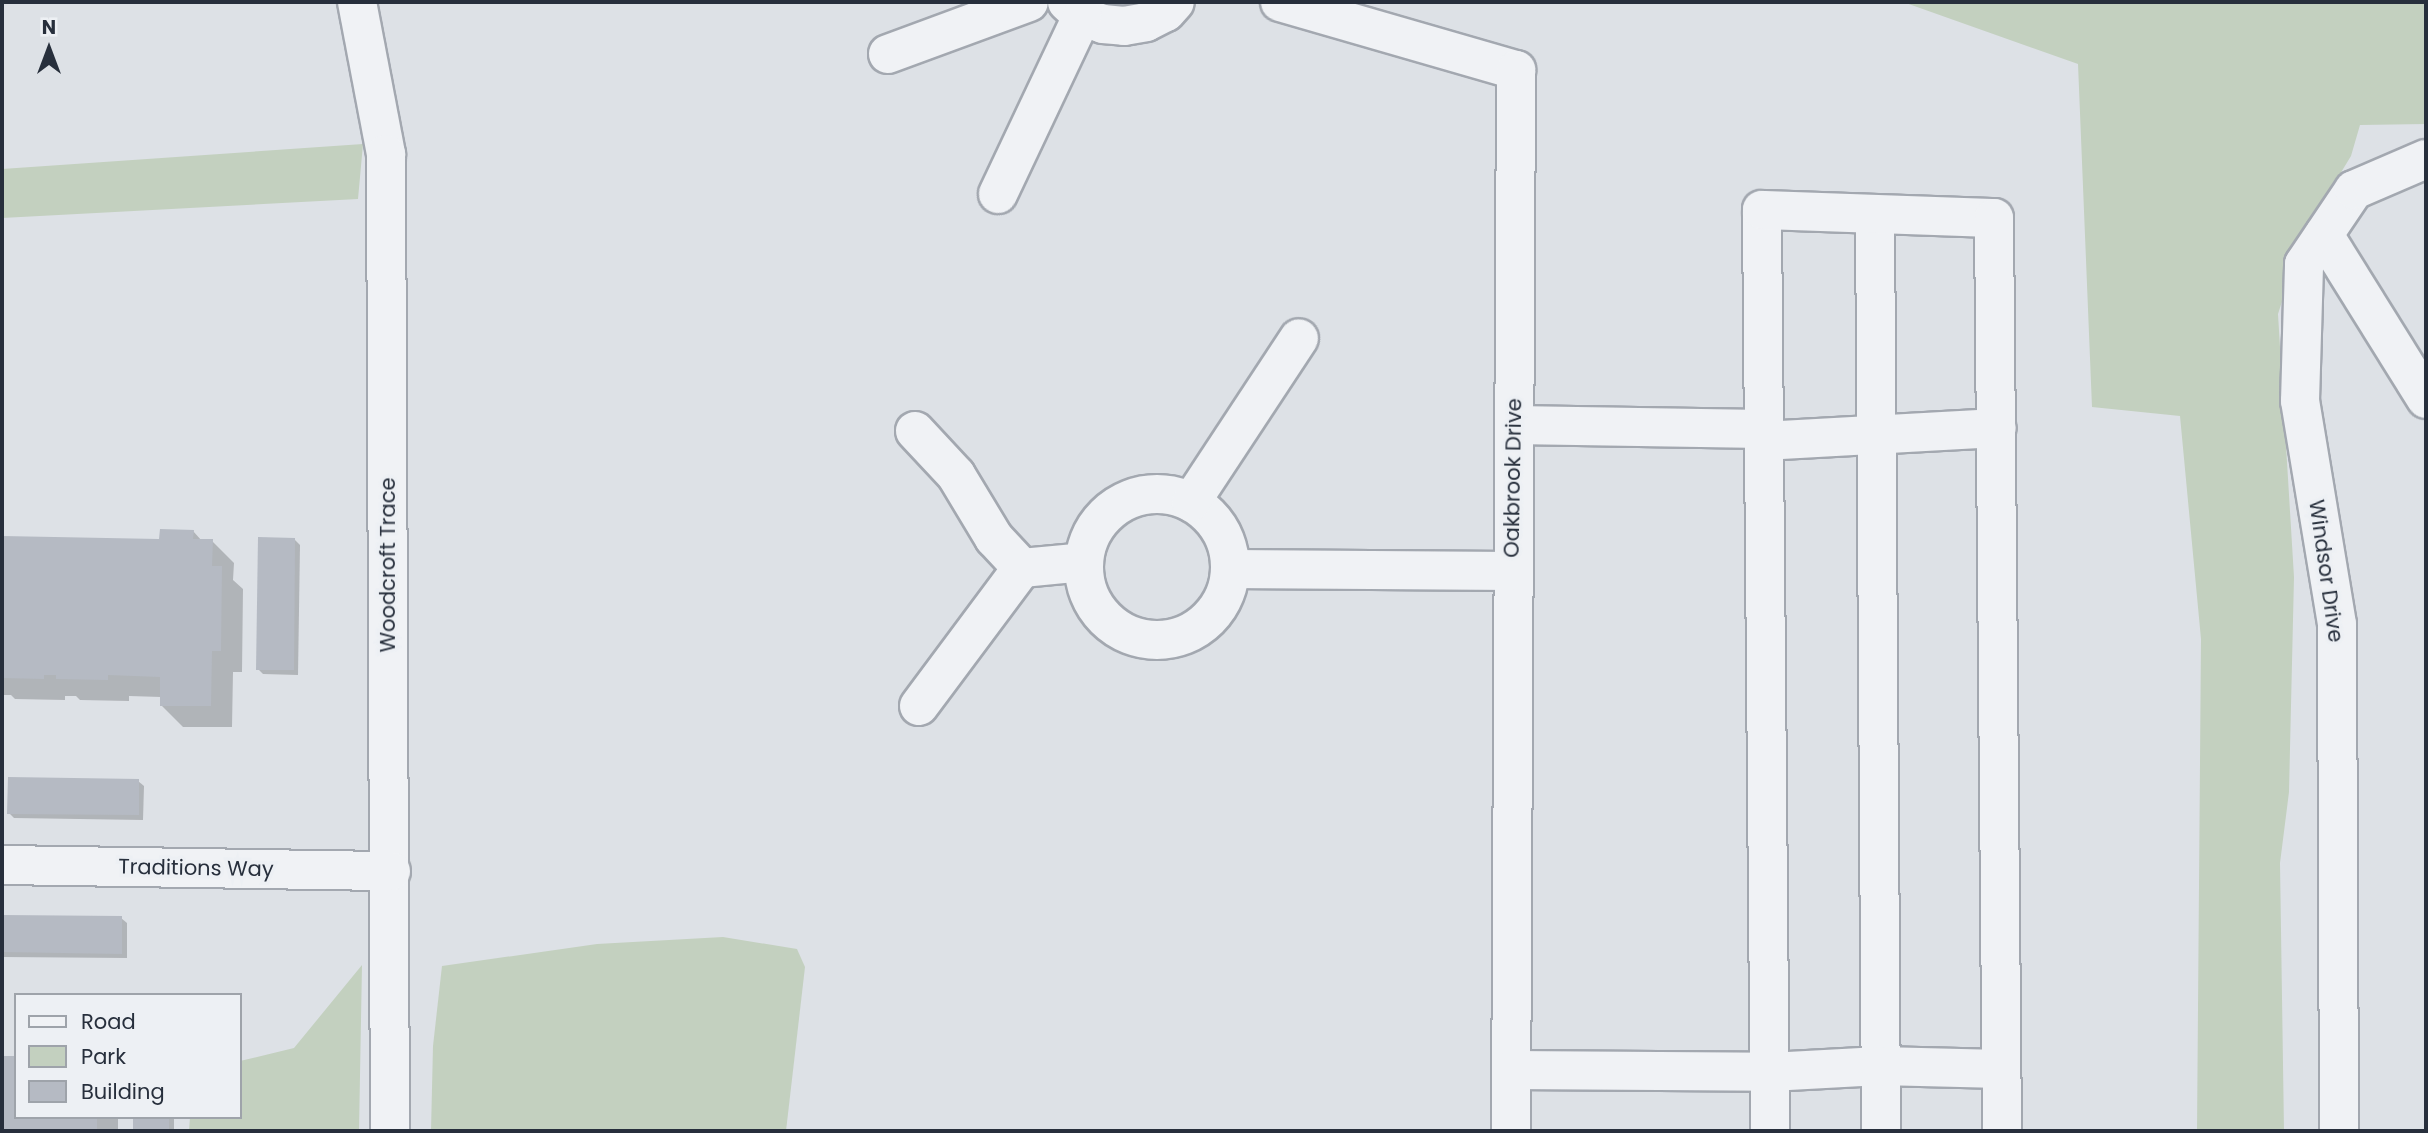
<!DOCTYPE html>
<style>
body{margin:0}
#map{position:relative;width:2428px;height:1133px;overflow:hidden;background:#dde1e6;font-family:Poppins,sans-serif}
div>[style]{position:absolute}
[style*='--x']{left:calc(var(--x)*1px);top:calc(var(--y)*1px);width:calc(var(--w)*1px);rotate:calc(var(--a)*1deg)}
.green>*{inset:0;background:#c3d0bf}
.shadow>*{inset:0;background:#0003}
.building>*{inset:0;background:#b5bac3}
.roads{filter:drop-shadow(2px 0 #a3a8b0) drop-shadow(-2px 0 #a3a8b0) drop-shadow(0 2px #a3a8b0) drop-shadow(0 -2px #a3a8b0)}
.minor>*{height:38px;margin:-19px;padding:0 19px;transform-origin:19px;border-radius:19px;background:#f0f2f5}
.minor>.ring{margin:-19px;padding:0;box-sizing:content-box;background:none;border:38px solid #f0f2f5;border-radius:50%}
span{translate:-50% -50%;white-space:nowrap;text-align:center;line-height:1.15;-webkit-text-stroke:7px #edf0f4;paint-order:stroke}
.street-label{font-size:21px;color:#272f3c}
.frame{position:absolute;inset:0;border:4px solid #272f3c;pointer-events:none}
.legend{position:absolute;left:14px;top:993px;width:228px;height:126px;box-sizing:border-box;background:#edf0f4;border:2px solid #9ea3aa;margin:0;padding:9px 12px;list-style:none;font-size:21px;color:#272f3c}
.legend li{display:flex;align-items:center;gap:14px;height:35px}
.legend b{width:35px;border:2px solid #9ea3aa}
.north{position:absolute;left:14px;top:14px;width:70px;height:70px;-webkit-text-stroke:5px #edf0f4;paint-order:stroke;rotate:0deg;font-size:19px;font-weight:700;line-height:28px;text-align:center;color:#272f3c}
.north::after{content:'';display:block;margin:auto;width:24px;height:32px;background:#272f3c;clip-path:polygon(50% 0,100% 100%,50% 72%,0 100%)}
</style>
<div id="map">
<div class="green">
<i style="clip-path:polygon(1903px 2px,2426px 2px,2426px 124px,2360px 125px,2351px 156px,2304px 233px,2278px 314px,2294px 577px,2289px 792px,2280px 863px,2284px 1131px,2197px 1131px,2201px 639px,2180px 416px,2092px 407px,2078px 64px)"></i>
<i style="clip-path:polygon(363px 144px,358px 199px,2px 218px,2px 169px)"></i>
<i style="clip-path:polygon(723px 937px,797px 949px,805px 967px,786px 1131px,431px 1131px,433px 1046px,442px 966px,597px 944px)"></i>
<i style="clip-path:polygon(362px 965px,359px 1131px,189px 1131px,190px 1117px,240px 1117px,240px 1061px,294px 1048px)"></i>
</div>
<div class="shadow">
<i style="clip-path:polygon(193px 531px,202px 541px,212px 541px,234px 563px,233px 580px,243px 589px,242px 672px,233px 672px,232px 727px,183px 727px,161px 705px,161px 697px,129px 696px,129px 701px,80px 700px,76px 696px,65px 696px,65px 700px,15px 699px,11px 695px,2px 695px,2px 538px,161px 540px)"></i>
<i style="clip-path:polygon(295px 540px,300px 545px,298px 675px,263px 674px,258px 669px)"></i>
<i style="clip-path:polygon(138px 781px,144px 786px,143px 820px,14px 818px,9px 813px)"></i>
<i style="clip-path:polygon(2px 917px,121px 918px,127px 923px,127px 958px,2px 957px)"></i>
<i style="clip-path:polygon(2px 1057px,16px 1058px,16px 1117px,118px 1117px,118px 1131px,2px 1131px)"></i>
<i style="clip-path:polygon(134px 1117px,174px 1117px,174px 1131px,134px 1131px)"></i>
</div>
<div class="building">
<i style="clip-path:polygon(160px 529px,194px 530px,193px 539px,213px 539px,212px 566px,222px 566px,221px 651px,212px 651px,211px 706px,160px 706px,160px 677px,108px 675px,108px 680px,56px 679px,56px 675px,44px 675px,44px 679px,2px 678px,2px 536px,159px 539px)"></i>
<i style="clip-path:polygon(258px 537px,295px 538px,294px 670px,256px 670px)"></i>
<i style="clip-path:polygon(8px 777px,139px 779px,139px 815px,7px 814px)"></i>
<i style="clip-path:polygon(2px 915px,122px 916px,122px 954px,2px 952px)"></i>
<i style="clip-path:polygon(2px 1056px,16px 1056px,16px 1117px,97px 1117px,97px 1131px,2px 1131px)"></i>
<i style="clip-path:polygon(133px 1117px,169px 1117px,169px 1131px,133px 1131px)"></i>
</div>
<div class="roads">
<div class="minor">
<i style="--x:357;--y:2;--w:155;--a:79.2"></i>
<i style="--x:386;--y:154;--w:977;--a:89.77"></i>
<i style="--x:1067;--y:2;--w:21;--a:43"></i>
<i style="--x:1082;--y:16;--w:22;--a:21"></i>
<i style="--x:1103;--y:24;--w:21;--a:5"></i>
<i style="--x:1124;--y:26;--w:22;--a:-10"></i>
<i style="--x:1146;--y:22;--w:22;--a:-27"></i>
<i style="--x:1166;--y:12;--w:13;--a:-48"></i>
<i style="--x:1280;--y:2;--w:246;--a:16.1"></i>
<i style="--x:1516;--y:70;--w:1061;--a:90.27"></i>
<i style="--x:888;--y:54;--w:150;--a:-20.2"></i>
<i style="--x:998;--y:194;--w:197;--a:-64.7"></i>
<i style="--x:1875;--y:215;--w:916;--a:89.62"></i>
<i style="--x:2324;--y:235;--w:193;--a:58.1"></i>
<i style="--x:1514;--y:425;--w:249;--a:0.9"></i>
<i style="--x:915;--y:431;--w:60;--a:47"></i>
<i style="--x:956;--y:475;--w:74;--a:58.9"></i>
<i style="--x:994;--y:538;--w:41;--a:47"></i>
<i style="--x:1763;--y:441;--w:234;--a:-3.2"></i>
<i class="ring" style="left:1084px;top:494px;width:108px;height:108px"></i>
<i style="--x:1191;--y:502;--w:196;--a:-56.6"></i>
<i style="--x:1230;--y:569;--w:282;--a:0.4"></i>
<i style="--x:919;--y:706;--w:172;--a:-53.3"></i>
<i style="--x:1022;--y:568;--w:62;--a:-5.5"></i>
<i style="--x:2;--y:865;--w:389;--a:0.9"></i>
<i style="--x:1511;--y:1070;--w:259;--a:0.4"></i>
<i style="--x:1770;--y:1072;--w:110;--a:-3.1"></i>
<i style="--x:1880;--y:1066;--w:121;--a:1.4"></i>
<i style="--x:1770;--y:1131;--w:921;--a:-90.5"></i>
<i style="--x:1762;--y:210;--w:232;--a:2"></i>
<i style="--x:1994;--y:218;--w:913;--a:89.5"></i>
<i style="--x:2339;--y:1131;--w:507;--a:-90.23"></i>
<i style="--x:2337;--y:624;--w:226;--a:-99.4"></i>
<i style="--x:2300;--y:401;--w:137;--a:-88.3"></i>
<i style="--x:2304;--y:264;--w:89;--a:-56"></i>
<i style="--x:2354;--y:190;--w:78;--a:-23.3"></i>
</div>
</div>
<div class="street-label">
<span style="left:1513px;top:478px;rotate:-89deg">Oakbrook Drive</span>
<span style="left:388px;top:565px;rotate:-90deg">Woodcroft Trace</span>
<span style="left:2326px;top:571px;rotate:82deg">Windsor Drive</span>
<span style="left:196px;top:868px;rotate:1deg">Traditions Way</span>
</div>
<div class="frame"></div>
<ul class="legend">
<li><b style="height:9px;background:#f0f2f5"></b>Road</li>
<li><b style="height:19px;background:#c3d0bf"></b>Park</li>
<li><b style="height:19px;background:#b5bac3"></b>Building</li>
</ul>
<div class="north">N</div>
</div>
